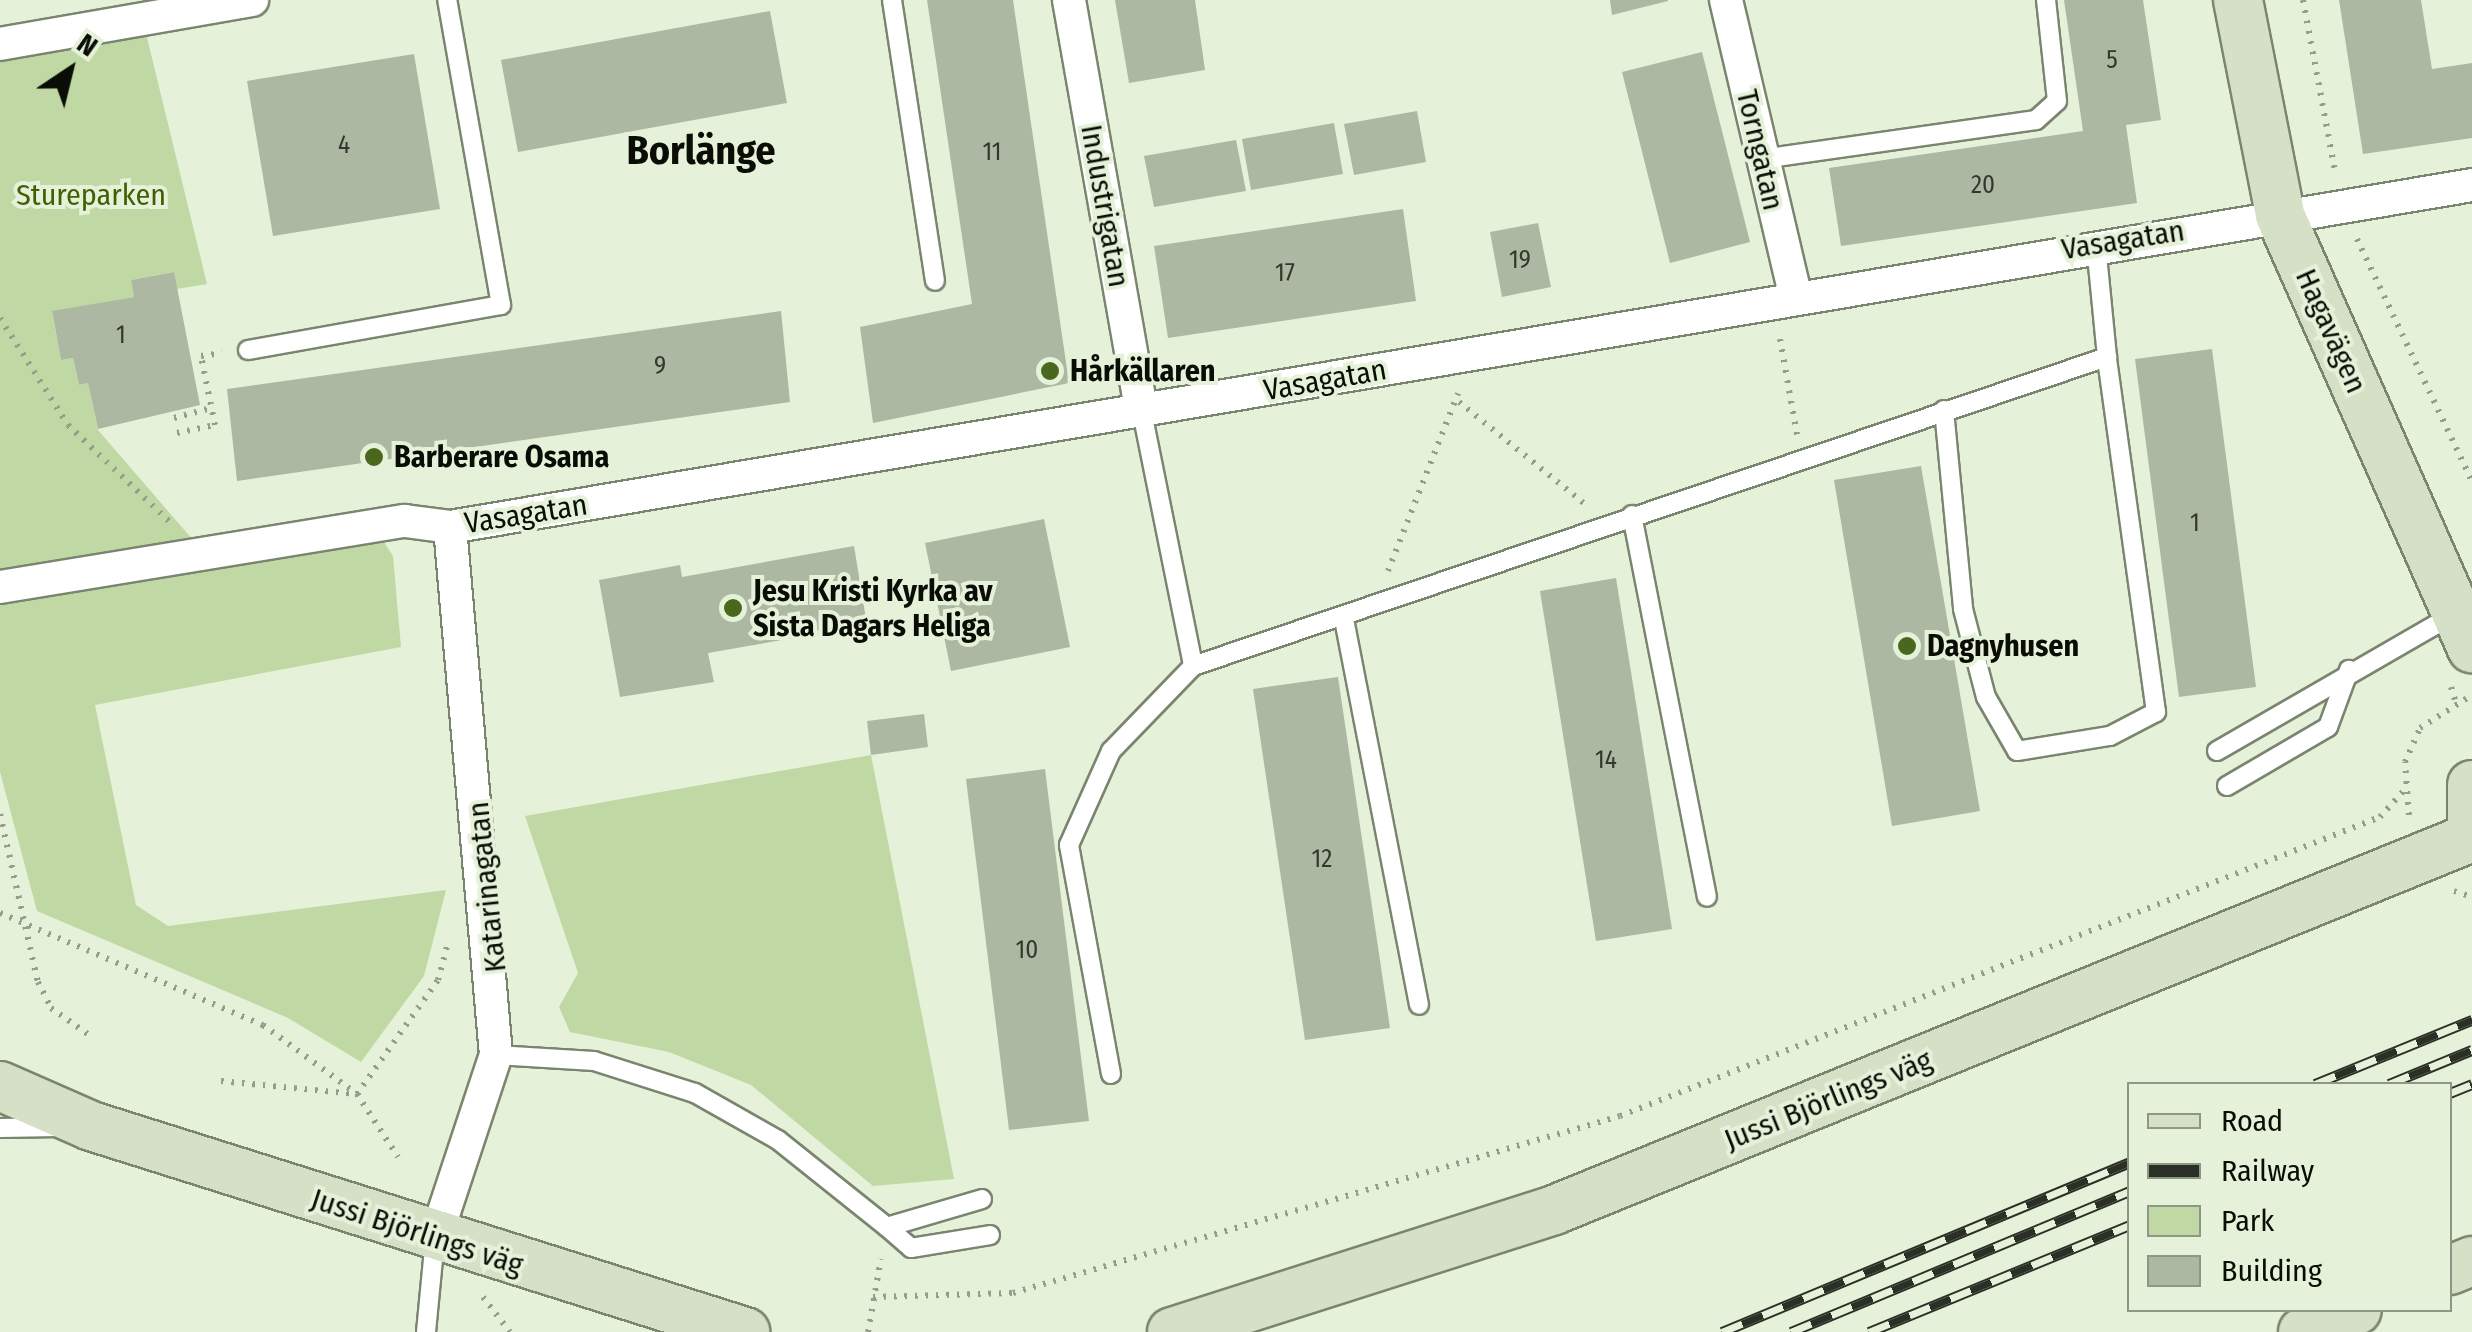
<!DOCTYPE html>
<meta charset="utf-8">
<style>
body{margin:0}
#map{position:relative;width:2472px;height:1332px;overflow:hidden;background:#e6f1d9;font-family:"Fira Sans Condensed",sans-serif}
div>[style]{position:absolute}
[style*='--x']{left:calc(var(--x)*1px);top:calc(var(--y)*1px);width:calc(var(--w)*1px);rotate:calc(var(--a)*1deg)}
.green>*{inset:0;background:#c0d9a4}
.building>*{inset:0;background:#adb8a2}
.path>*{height:6px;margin-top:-3px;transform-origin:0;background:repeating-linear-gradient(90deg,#959d8b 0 2.5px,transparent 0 10.5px)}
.roads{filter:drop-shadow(2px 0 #7a856f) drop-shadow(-2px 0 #7a856f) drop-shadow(0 2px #7a856f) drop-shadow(0 -2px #7a856f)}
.lane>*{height:18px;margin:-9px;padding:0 9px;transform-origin:9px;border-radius:9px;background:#fff}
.street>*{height:32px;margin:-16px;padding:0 16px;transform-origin:16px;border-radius:16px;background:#fff}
.secondary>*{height:48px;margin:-24px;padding:0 24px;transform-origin:24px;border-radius:24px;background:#d5e0c6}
.rail>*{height:11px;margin-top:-5.5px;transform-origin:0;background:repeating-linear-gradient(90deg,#e6f1d9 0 22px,#2b3026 0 44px);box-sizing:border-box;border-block:2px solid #2b3026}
.dots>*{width:28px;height:28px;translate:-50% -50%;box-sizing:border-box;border:5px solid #e6f1d9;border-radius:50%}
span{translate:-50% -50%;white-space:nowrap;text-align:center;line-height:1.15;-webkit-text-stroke:8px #e6f1d9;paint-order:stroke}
.number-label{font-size:25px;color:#32382d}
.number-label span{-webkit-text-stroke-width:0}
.street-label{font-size:30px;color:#090d06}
.park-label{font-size:30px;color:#406004}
.poi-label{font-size:30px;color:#090d06;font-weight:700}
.left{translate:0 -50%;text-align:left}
.district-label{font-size:40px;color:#090d06;font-weight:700}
.legend{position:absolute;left:2127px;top:1082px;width:325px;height:230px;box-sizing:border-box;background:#e6f1d9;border:2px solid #8e9685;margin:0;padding:12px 18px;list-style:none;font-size:30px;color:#090d06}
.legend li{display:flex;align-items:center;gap:20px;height:50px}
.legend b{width:50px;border:2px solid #8e9685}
.north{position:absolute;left:20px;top:20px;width:100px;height:100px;-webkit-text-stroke:8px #e6f1d9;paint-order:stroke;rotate:35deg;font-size:28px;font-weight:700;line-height:40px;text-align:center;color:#090d06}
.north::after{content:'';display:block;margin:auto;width:35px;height:45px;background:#090d06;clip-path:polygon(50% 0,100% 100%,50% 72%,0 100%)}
</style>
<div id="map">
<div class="green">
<i style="clip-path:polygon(143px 21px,207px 284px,177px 289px,173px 272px,131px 280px,134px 297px,52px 312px,61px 360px,73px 358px,79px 385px,88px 383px,98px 430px,206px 555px,0 587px,0 44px)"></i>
<i style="clip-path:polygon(380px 536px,393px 556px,401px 647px,95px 705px,136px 905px,168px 926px,446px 890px,424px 976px,361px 1062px,288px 1018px,37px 911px,0 772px,0 595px)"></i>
<i style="clip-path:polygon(871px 755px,954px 1179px,873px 1186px,751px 1085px,669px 1052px,570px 1032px,559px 1007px,578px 973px,525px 816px)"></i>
</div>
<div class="building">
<i style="clip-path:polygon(927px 0,1013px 0,1069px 383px,873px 423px,860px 327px,972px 304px)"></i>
<i style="clip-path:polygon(1115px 0,1195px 0,1205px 70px,1129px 83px)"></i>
<i style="clip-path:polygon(1610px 0,1668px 0,1668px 1px,1612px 15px)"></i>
<i style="clip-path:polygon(2064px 0,2143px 0,2161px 120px,2126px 125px,2137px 203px,1841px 246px,1829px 168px,2083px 131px)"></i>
<i style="clip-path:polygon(2339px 0,2421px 0,2432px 69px,2472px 63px,2472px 138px,2363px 154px)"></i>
<i style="clip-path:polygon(770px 11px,787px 103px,518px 152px,501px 60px)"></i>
<i style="clip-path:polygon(1702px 52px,1750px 242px,1670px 263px,1622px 72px)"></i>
<i style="clip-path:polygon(414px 54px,440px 209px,273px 236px,247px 81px)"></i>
<i style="clip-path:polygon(1417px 111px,1426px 162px,1354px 175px,1344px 124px)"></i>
<i style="clip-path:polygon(1334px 123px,1343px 174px,1251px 190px,1242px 139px)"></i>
<i style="clip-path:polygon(1236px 140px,1246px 191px,1154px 207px,1144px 156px)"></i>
<i style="clip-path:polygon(1403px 209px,1416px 301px,1168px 338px,1154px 246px)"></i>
<i style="clip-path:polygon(1538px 223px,1551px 287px,1502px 297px,1490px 232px)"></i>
<i style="clip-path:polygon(174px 272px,200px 405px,98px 429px,88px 383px,79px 385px,73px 358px,61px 360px,52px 311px,134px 297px,131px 280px)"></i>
<i style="clip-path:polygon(781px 311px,790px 402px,237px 481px,227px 389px)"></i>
<i style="clip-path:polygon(2212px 349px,2256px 687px,2179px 697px,2135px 359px)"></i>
<i style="clip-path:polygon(1921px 466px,1980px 811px,1892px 826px,1834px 480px)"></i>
<i style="clip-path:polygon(1044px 519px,1070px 647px,951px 671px,925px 543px)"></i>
<i style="clip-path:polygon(854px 546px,867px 625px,708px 653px,714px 682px,620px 697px,599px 580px,680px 565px,682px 577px)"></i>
<i style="clip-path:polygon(1616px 578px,1672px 929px,1596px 941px,1540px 591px)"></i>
<i style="clip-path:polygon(1338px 677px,1390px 1028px,1305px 1040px,1253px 689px)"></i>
<i style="clip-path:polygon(924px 714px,928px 747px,871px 755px,867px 721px)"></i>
<i style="clip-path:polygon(1045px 769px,1089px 1121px,1009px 1130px,966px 779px)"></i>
</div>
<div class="path">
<i style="--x:2303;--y:0;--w:174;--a:79.4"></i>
<i style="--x:2357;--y:239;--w:268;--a:64.6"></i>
<i style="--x:0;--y:318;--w:127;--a:57.6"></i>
<i style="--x:68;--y:425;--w:142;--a:43.6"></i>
<i style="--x:1780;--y:339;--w:97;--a:79.9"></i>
<i style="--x:1459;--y:402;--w:164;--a:39"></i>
<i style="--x:174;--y:418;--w:38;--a:-15"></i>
<i style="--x:177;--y:433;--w:39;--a:-12"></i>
<i style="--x:215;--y:425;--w:70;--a:-101.5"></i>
<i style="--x:201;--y:356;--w:21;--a:-8"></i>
<i style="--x:1388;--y:571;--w:191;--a:-68.5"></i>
<i style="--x:2451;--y:687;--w:17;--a:73"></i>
<i style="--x:0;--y:814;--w:172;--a:77.3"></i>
<i style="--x:38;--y:982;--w:29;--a:63"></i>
<i style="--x:51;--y:1008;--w:47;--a:35.4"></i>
<i style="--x:2409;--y:815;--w:53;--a:-94.3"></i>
<i style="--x:2405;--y:762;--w:37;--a:-66"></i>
<i style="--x:2420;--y:728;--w:62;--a:-32.4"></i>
<i style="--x:2454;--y:891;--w:19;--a:18"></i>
<i style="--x:0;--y:913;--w:286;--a:23.1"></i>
<i style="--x:263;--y:1025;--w:117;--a:36.3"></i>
<i style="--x:357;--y:1094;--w:75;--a:56.9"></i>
<i style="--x:221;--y:1081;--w:137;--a:5.5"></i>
<i style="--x:357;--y:1094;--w:140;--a:-54.6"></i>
<i style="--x:438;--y:980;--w:39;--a:-75"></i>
<i style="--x:483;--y:1297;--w:44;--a:52.4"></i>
<i style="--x:873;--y:1297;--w:140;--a:-1.6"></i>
<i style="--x:1013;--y:1293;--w:632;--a:-16.26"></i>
<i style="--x:1620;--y:1116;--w:817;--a:-21.48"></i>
<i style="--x:2380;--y:817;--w:38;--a:-48"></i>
<i style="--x:868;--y:1332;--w:74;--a:-79.9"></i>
</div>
<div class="roads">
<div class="lane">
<i style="--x:892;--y:0;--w:284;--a:81.3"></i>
<i style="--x:1762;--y:159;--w:277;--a:-8.1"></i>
<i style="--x:2036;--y:120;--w:28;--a:-42"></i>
<i style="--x:2057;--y:101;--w:102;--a:-96.2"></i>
<i style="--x:248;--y:350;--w:257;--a:-10.1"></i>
<i style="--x:501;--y:305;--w:310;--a:-100"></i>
<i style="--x:1944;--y:410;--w:200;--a:84.5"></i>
<i style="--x:1963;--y:609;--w:91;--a:75.4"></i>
<i style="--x:1986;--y:697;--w:62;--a:60.1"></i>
<i style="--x:2017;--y:751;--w:94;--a:-9.2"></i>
<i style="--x:2110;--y:736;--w:52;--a:-27.6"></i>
<i style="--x:2156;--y:712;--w:358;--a:-97.9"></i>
<i style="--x:1142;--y:412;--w:259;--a:78.6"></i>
<i style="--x:1632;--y:515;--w:389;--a:78.9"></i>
<i style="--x:1344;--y:619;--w:393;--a:79"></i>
<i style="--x:2217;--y:751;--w:276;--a:-30"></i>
<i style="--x:2227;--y:786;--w:117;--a:-30.3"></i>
<i style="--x:2328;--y:727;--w:61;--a:-69.8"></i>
<i style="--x:496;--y:1055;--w:98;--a:3.5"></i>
<i style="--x:594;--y:1061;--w:106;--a:17.6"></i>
<i style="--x:695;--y:1093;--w:95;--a:29.5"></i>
<i style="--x:778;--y:1140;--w:139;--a:38.6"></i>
<i style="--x:887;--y:1227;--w:99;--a:-16.4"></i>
<i style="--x:1111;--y:1074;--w:233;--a:-100.4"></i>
<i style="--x:1069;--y:845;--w:103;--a:-65.9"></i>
<i style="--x:1111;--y:751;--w:118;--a:-46"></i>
<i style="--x:1193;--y:666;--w:965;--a:-18.68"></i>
<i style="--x:2107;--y:357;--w:114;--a:-95.6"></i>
<i style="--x:0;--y:1128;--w:59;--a:-1"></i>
<i style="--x:887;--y:1227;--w:32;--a:41"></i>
<i style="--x:911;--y:1248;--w:80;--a:-9.3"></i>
<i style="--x:426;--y:1332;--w:93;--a:-84.5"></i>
</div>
<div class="street">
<i style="--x:1069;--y:0;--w:418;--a:80"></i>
<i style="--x:1726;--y:0;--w:307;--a:76.8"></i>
<i style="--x:0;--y:44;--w:256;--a:-9.9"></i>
<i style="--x:0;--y:587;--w:410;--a:-9.3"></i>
<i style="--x:405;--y:521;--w:45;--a:7.6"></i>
<i style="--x:450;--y:527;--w:2051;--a:-9.6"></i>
<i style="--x:435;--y:1239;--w:194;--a:-71.7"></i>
<i style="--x:496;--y:1055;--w:530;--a:-94.98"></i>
</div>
<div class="secondary">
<i style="--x:2238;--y:0;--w:219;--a:78.9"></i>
<i style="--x:2280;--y:215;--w:474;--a:66.1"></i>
<i style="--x:2472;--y:785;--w:41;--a:90"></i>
<i style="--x:0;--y:1086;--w:99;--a:23.7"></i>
<i style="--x:91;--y:1126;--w:686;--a:17.48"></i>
<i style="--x:2450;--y:1270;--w:24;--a:-22"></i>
<i style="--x:1172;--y:1332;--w:401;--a:-17.7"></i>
<i style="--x:1554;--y:1210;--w:991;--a:-22.11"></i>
<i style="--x:2303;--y:1332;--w:58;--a:-22.2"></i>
</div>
</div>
<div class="rail">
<i style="--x:2315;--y:1084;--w:170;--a:-22.2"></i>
<i style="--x:2389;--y:1084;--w:90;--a:-22.3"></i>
<i style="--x:2450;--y:1093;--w:24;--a:-22"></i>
<i style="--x:1722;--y:1332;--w:442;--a:-22.6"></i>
<i style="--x:1791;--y:1332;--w:367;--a:-22.6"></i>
<i style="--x:1869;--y:1332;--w:282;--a:-22.3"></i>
</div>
<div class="dots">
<i style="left:1050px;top:371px;background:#4a681d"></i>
<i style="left:374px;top:457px;background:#4a681d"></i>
<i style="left:733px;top:608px;background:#4a681d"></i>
<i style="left:1907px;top:646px;background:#4a681d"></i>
</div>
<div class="number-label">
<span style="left:2112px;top:60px">5</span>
<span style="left:344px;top:145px">4</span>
<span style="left:992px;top:152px">11</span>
<span style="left:1983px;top:185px">20</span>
<span style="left:1520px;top:260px">19</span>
<span style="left:1285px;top:273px">17</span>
<span style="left:121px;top:335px">1</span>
<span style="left:660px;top:366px">9</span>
<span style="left:2195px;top:523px">1</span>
<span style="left:1606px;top:760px">14</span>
<span style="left:1322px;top:859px">12</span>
<span style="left:1027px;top:950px">10</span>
</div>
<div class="street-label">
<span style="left:1760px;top:150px;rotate:77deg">Torngatan</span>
<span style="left:1105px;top:206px;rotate:80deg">Industrigatan</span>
<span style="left:2123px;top:240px;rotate:-9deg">Vasagatan</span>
<span style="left:2331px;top:331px;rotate:66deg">Hagavägen</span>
<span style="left:1325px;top:380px;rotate:-10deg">Vasagatan</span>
<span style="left:526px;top:514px;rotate:-9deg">Vasagatan</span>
<span style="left:487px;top:887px;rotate:-96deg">Katarinagatan</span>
<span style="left:1828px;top:1100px;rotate:-22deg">Jussi Björlings väg</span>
<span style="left:417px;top:1232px;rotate:18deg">Jussi Björlings väg</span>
</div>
<div class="park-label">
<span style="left:91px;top:195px">Stureparken</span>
</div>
<div class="poi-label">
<span class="left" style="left:1070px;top:371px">Hårkällaren</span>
<span class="left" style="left:394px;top:457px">Barberare Osama</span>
<span class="left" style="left:753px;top:608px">Jesu Kristi Kyrka av<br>Sista Dagars Heliga</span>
<span class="left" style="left:1927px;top:646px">Dagnyhusen</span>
</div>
<div class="district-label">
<span style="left:701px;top:151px">Borlänge</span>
</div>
<ul class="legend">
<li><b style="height:12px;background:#d5e0c6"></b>Road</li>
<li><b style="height:12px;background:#2b3026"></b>Railway</li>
<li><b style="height:28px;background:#c0d9a4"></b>Park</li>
<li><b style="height:28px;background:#adb8a2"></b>Building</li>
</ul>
<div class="north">N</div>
</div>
